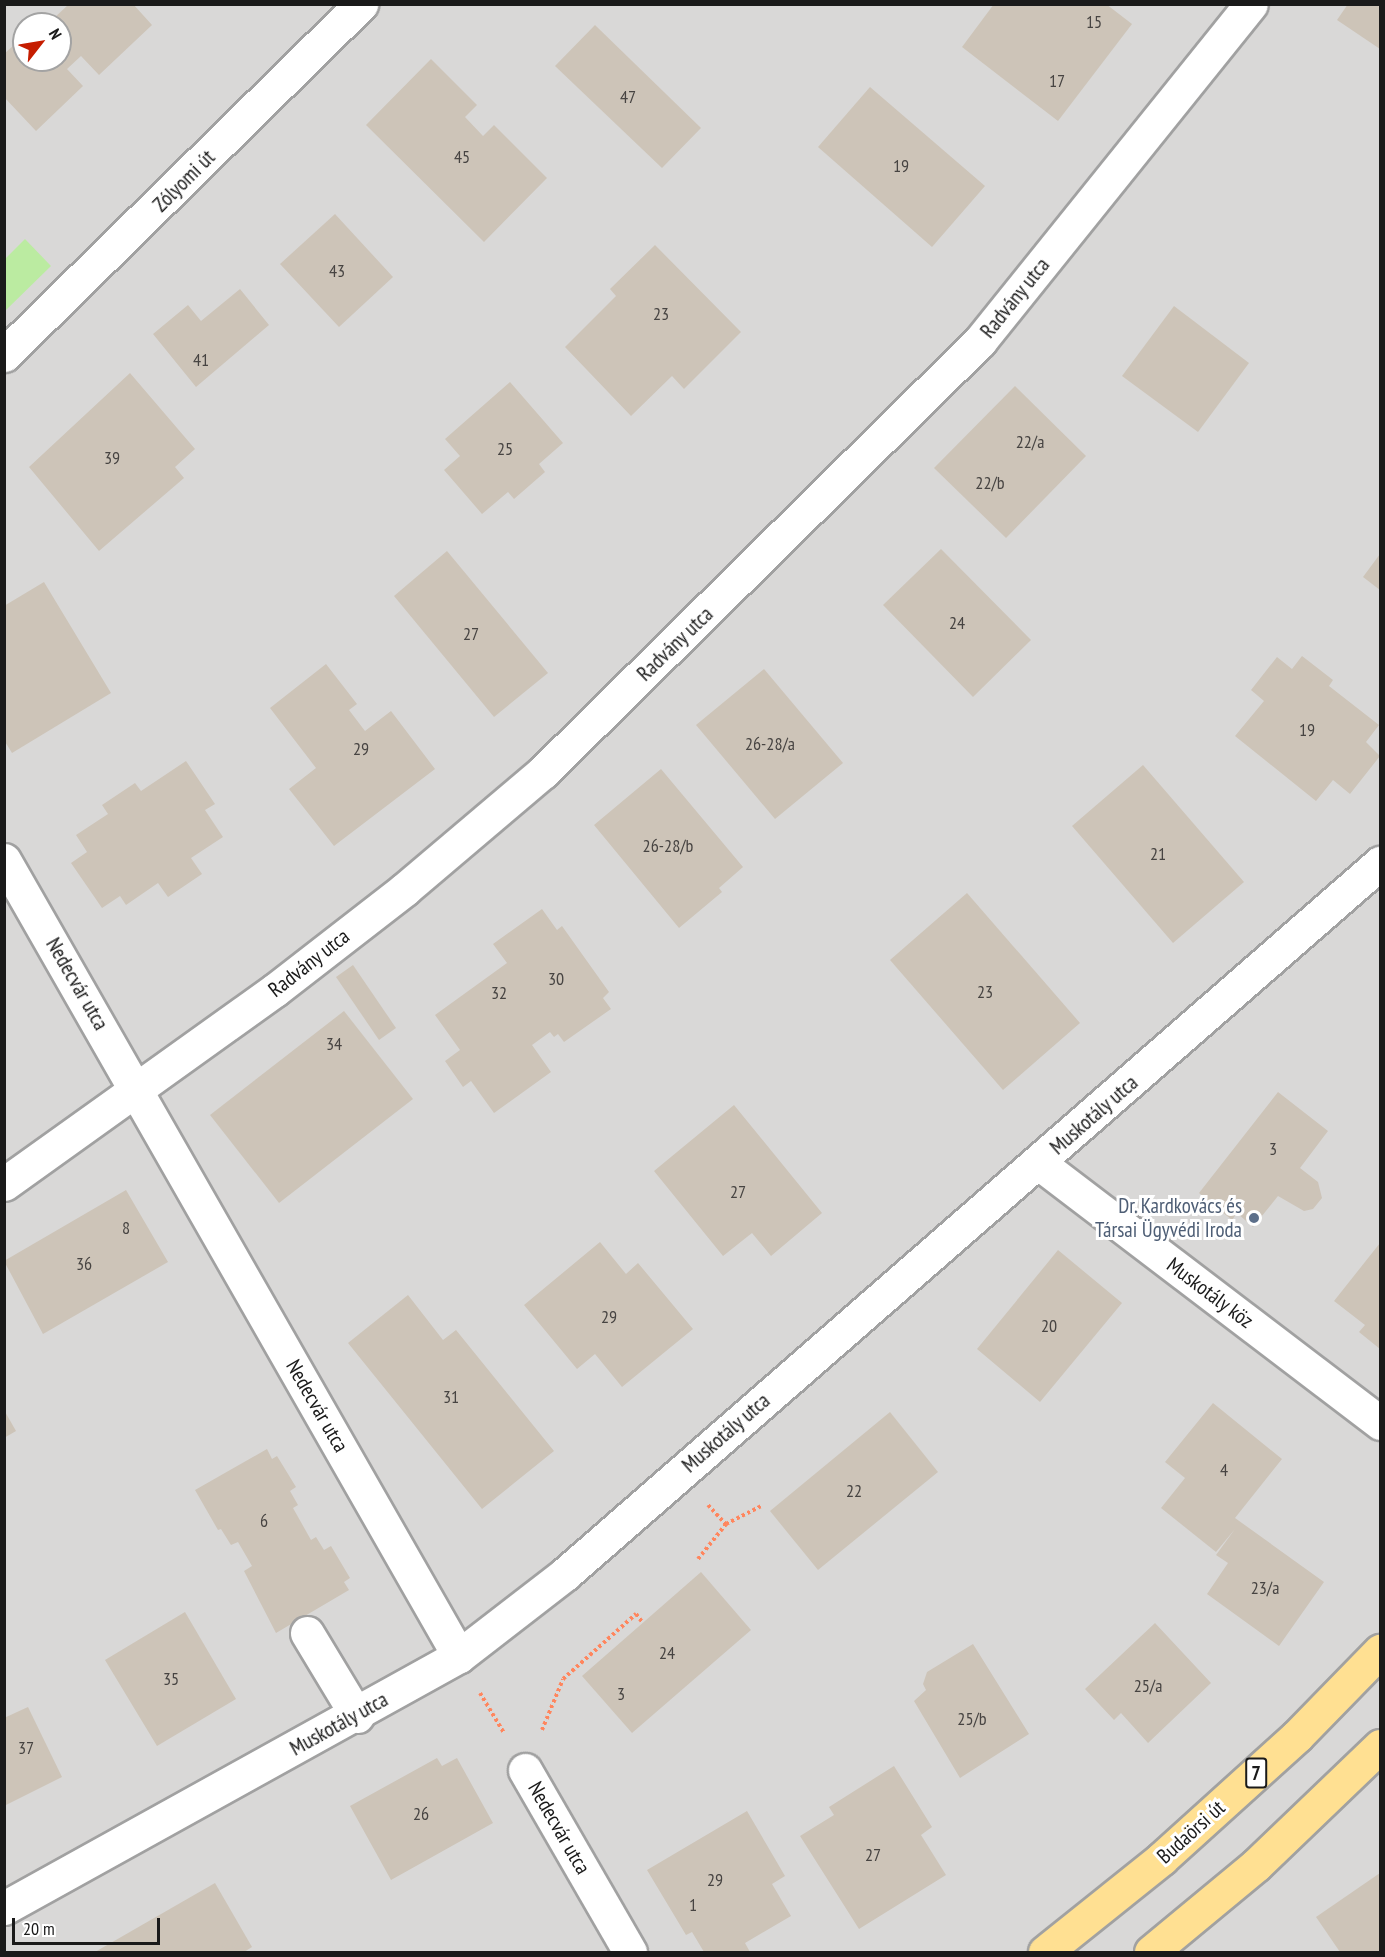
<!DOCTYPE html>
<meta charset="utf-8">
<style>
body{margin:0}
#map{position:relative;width:1385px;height:1957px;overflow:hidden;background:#edeadf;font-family:"PT Sans Narrow",sans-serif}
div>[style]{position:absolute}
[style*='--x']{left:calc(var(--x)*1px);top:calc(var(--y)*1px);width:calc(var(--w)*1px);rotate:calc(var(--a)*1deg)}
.residential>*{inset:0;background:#d9d8d7}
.grass>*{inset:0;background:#bbeba1}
.building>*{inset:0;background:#cdc4b8}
.path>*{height:4px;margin-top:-2px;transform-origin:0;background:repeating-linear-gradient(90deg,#ff865e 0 3px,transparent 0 6px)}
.roads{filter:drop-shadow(2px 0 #a1a1a1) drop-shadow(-2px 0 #a1a1a1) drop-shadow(0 2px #a1a1a1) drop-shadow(0 -2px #a1a1a1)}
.minor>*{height:33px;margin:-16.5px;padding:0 16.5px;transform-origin:16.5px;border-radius:16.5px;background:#fff}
.major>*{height:33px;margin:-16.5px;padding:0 16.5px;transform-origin:16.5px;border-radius:16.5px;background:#ffe092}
.dots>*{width:16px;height:16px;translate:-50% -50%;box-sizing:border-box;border:3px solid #fff;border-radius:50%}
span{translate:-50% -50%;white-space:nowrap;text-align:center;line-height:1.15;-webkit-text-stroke:6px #fff;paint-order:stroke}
.number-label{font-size:18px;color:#474442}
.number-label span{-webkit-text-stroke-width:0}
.shield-label span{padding:2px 4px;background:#fff;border:2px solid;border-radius:4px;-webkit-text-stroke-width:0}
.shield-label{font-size:20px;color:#1a1a1a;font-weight:700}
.street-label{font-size:21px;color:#1a1a1a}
.service-label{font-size:21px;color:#4e5e75}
.right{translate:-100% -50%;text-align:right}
.frame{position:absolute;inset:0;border:6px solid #1a1a1a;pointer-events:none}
.north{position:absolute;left:12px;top:12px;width:60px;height:60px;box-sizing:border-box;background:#fff;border:2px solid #a3a3a3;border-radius:50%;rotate:59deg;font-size:16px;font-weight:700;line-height:24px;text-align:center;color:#1a1a1a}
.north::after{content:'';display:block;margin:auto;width:21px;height:27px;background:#c51d00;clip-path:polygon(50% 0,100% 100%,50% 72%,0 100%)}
.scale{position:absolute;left:12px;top:1918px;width:148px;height:27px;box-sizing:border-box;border:3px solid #1a1a1a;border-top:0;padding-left:8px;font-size:18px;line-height:21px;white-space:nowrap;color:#1a1a1a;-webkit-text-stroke:4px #fff;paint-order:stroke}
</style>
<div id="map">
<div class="residential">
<i style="clip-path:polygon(evenodd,5px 5px,1380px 5px,1380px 1952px,5px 1952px,5px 5px,24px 24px,60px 24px,60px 60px,24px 60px,24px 24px)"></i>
</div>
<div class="grass">
<i style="clip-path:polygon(25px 239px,51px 266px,5px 311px,5px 259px)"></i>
</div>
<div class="building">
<i style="clip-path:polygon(69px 4px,133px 4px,152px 25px,99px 75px,81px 56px,67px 69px,83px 86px,36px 131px,4px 97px,4px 54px,24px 36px,24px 60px,60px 60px,60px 24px,31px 24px,45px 12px,52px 20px)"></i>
<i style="clip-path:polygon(994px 4px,1106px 4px,1132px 24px,1058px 121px,962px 47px)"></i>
<i style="clip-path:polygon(1348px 4px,1380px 4px,1380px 49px,1337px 20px)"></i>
<i style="clip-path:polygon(595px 25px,701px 128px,662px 168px,555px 66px)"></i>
<i style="clip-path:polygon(431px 59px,477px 105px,465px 117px,483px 136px,494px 125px,547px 178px,484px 242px,366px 125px)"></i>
<i style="clip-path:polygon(870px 87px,985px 186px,932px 247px,818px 147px)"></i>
<i style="clip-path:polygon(335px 214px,393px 277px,339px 327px,280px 264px)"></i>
<i style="clip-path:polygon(655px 245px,741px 332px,684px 389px,672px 376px,631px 416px,565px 347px,616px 296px,610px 289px)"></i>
<i style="clip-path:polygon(240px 289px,269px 325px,196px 387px,153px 334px,188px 305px,201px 321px)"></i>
<i style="clip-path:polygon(1174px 306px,1249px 363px,1198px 432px,1122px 376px)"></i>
<i style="clip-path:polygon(130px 373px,195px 449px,175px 467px,184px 478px,99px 551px,29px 467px)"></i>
<i style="clip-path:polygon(510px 382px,563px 443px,539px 464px,545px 472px,514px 499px,508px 492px,482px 514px,444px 470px,460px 456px,445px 439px)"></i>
<i style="clip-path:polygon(1015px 386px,1086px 456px,1006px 538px,934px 468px)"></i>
<i style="clip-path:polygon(941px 549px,1031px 640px,973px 697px,883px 605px)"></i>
<i style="clip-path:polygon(447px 551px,548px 673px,494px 717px,394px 596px)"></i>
<i style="clip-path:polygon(1380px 554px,1380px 590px,1363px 577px)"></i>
<i style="clip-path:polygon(44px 582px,111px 693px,12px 753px,4px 740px,4px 606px)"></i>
<i style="clip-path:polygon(1302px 656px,1333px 680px,1329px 686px,1379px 725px,1366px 742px,1380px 756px,1350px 794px,1333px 780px,1316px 801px,1235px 736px,1264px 701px,1251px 690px,1277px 657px,1292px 669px)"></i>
<i style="clip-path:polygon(326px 664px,357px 704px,349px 710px,365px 731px,391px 711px,435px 769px,334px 846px,289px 789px,316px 768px,270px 708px)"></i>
<i style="clip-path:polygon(764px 669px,843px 763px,775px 819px,696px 725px)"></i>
<i style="clip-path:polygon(186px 761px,215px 804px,205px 810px,223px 837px,191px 858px,202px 874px,168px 897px,158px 883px,126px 905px,120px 896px,102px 908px,71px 863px,87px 852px,76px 835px,108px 814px,102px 805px,135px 783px,141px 791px)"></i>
<i style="clip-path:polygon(1143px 765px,1244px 882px,1173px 943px,1072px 826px)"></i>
<i style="clip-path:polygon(661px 769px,743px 867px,719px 888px,722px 892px,679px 928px,594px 825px)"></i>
<i style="clip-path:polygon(967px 893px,1080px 1023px,1003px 1090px,890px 960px)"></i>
<i style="clip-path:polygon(542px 909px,557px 930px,562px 926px,609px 992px,603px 998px,611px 1009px,564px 1042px,558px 1034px,554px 1037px,550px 1032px,532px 1045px,551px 1072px,494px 1113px,471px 1081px,463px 1087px,445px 1061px,460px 1050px,435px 1015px,507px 963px,493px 944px)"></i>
<i style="clip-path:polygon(353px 965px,396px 1028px,379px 1040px,336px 977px)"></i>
<i style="clip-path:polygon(344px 1011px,413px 1099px,279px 1203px,210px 1115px)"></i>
<i style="clip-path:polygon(1278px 1092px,1328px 1131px,1300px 1168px,1318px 1182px,1322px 1198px,1313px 1209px,1304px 1211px,1278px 1196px,1253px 1227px,1237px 1213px,1232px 1220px,1199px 1193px)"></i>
<i style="clip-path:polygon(734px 1105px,822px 1213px,771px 1256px,752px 1233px,723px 1256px,654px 1171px)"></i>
<i style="clip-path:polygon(126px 1190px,168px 1262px,43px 1334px,4px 1261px)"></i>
<i style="clip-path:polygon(600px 1242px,626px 1274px,638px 1263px,693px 1329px,622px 1387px,595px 1354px,577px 1369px,524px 1305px)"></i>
<i style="clip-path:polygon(1380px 1243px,1380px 1349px,1359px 1332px,1365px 1325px,1334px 1301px)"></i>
<i style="clip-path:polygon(1058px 1250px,1122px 1303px,1040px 1402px,977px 1349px)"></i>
<i style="clip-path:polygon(408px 1295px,443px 1340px,456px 1330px,554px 1451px,482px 1509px,348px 1343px)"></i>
<i style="clip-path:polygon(1213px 1403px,1282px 1459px,1235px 1518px,1324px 1582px,1279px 1646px,1207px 1594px,1228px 1563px,1216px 1555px,1235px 1529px,1216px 1552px,1161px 1508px,1185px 1478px,1165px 1462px)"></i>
<i style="clip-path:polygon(4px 1410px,16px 1431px,4px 1438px)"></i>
<i style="clip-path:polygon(890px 1412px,938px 1472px,818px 1570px,770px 1511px)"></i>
<i style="clip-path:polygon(267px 1449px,272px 1459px,277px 1456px,296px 1487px,290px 1491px,298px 1505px,293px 1508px,311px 1540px,316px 1537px,324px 1550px,331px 1546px,350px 1578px,344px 1582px,349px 1590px,276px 1633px,244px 1571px,252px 1566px,238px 1542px,231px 1545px,221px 1529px,218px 1530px,195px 1490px)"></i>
<i style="clip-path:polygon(701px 1572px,751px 1630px,632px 1733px,582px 1676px)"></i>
<i style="clip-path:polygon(185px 1612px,236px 1699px,157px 1746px,105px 1660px)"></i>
<i style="clip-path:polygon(1155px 1623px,1211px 1683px,1148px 1743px,1121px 1713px,1114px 1720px,1085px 1689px)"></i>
<i style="clip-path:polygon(973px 1644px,1029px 1734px,960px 1778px,914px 1701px,926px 1690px,923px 1684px,927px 1672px)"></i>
<i style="clip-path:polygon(28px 1707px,62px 1777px,4px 1806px,4px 1718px)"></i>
<i style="clip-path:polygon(437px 1758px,442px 1766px,457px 1758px,493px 1823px,391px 1880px,350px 1806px)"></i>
<i style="clip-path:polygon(894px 1766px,932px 1827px,921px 1835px,946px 1875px,859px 1929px,800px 1836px,834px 1815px,829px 1807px)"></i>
<i style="clip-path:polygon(747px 1811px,785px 1876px,772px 1884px,791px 1916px,745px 1943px,750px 1952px,704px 1952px,692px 1932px,686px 1935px,647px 1870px)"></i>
<i style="clip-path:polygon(1380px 1873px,1380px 1952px,1340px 1952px,1316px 1917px)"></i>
<i style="clip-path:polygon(215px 1883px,252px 1947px,244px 1952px,95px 1952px)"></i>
</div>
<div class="path">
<i style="--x:708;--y:1505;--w:26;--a:47"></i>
<i style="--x:698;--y:1559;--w:45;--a:-51.3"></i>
<i style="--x:726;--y:1524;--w:39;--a:-27"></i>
<i style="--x:480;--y:1693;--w:47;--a:59"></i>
<i style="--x:542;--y:1730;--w:55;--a:-67.6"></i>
<i style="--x:563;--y:1679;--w:98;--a:-41.7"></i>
<i style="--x:636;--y:1614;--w:11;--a:52"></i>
</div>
<div class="roads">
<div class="minor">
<i style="--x:4;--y:355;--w:501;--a:-44.51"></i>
<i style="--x:4;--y:860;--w:917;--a:60.25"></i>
<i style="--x:1039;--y:1163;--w:429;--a:37.3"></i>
<i style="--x:4;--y:1184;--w:333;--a:-35.6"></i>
<i style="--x:275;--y:990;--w:165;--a:-37.8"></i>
<i style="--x:405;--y:889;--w:181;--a:-40.3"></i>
<i style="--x:543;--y:772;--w:614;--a:-44.6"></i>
<i style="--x:980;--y:341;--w:432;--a:-51.2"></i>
<i style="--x:307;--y:1633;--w:97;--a:58.9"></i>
<i style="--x:525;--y:1770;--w:210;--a:60"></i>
<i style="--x:4;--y:1908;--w:520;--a:-28.98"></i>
<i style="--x:459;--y:1656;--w:134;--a:-37.7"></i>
<i style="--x:565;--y:1574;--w:1082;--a:-41.1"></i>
</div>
<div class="major">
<i style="--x:1045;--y:1952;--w:149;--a:-38.7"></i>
<i style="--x:1161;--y:1859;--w:183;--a:-42.1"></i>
<i style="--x:1297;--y:1736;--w:119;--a:-45.7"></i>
<i style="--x:1151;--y:1952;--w:136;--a:-39.6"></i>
<i style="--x:1256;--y:1865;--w:172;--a:-43.8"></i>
</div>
</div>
<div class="dots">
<i style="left:1254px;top:1218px;background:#5c6f8a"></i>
</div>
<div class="number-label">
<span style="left:1094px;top:22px">15</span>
<span style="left:1057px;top:81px">17</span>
<span style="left:628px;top:97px">47</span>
<span style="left:462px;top:157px">45</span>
<span style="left:901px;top:166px">19</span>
<span style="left:337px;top:271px">43</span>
<span style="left:661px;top:314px">23</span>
<span style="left:201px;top:360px">41</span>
<span style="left:1030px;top:442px">22/a</span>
<span style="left:505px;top:449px">25</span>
<span style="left:112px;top:458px">39</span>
<span style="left:990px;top:483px">22/b</span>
<span style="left:957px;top:623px">24</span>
<span style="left:471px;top:634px">27</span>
<span style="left:1307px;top:730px">19</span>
<span style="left:770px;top:744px">26-28/a</span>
<span style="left:361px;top:749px">29</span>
<span style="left:668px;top:846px">26-28/b</span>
<span style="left:1158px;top:854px">21</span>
<span style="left:556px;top:979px">30</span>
<span style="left:985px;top:992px">23</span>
<span style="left:499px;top:993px">32</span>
<span style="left:334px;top:1044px">34</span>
<span style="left:1273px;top:1149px">3</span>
<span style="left:738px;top:1192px">27</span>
<span style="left:126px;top:1228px">8</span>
<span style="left:84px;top:1264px">36</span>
<span style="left:609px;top:1317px">29</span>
<span style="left:1049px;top:1326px">20</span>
<span style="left:451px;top:1397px">31</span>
<span style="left:1224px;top:1470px">4</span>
<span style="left:854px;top:1491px">22</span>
<span style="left:264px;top:1521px">6</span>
<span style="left:1265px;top:1588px">23/a</span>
<span style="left:667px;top:1653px">24</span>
<span style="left:171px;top:1679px">35</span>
<span style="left:1148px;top:1686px">25/a</span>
<span style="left:621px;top:1694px">3</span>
<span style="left:972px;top:1719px">25/b</span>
<span style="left:26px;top:1748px">37</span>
<span style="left:421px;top:1814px">26</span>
<span style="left:873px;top:1855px">27</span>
<span style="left:715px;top:1880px">29</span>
<span style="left:693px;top:1905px">1</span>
</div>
<div class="shield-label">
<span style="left:1256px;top:1773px">7</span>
</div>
<div class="street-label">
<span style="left:184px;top:181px;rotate:-45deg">Zólyomi út</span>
<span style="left:1015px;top:298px;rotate:-51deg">Radvány utca</span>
<span style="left:675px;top:644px;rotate:-44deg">Radvány utca</span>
<span style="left:309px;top:963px;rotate:-38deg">Radvány utca</span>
<span style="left:77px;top:984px;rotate:60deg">Nedecvár utca</span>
<span style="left:1094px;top:1115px;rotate:-41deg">Muskotály utca</span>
<span style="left:1210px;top:1293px;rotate:37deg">Muskotály köz</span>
<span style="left:317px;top:1406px;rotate:60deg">Nedecvár utca</span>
<span style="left:726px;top:1433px;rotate:-41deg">Muskotály utca</span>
<span style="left:339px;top:1724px;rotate:-29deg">Muskotály utca</span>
<span style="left:559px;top:1828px;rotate:60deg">Nedecvár utca</span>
<span style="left:1191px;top:1832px;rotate:-42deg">Budaörsi út</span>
</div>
<div class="service-label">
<span class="right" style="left:1242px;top:1218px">Dr. Kardkovács és<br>Társai Ügyvédi Iroda</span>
</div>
<div class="frame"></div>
<div class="north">N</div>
<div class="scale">20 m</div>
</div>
